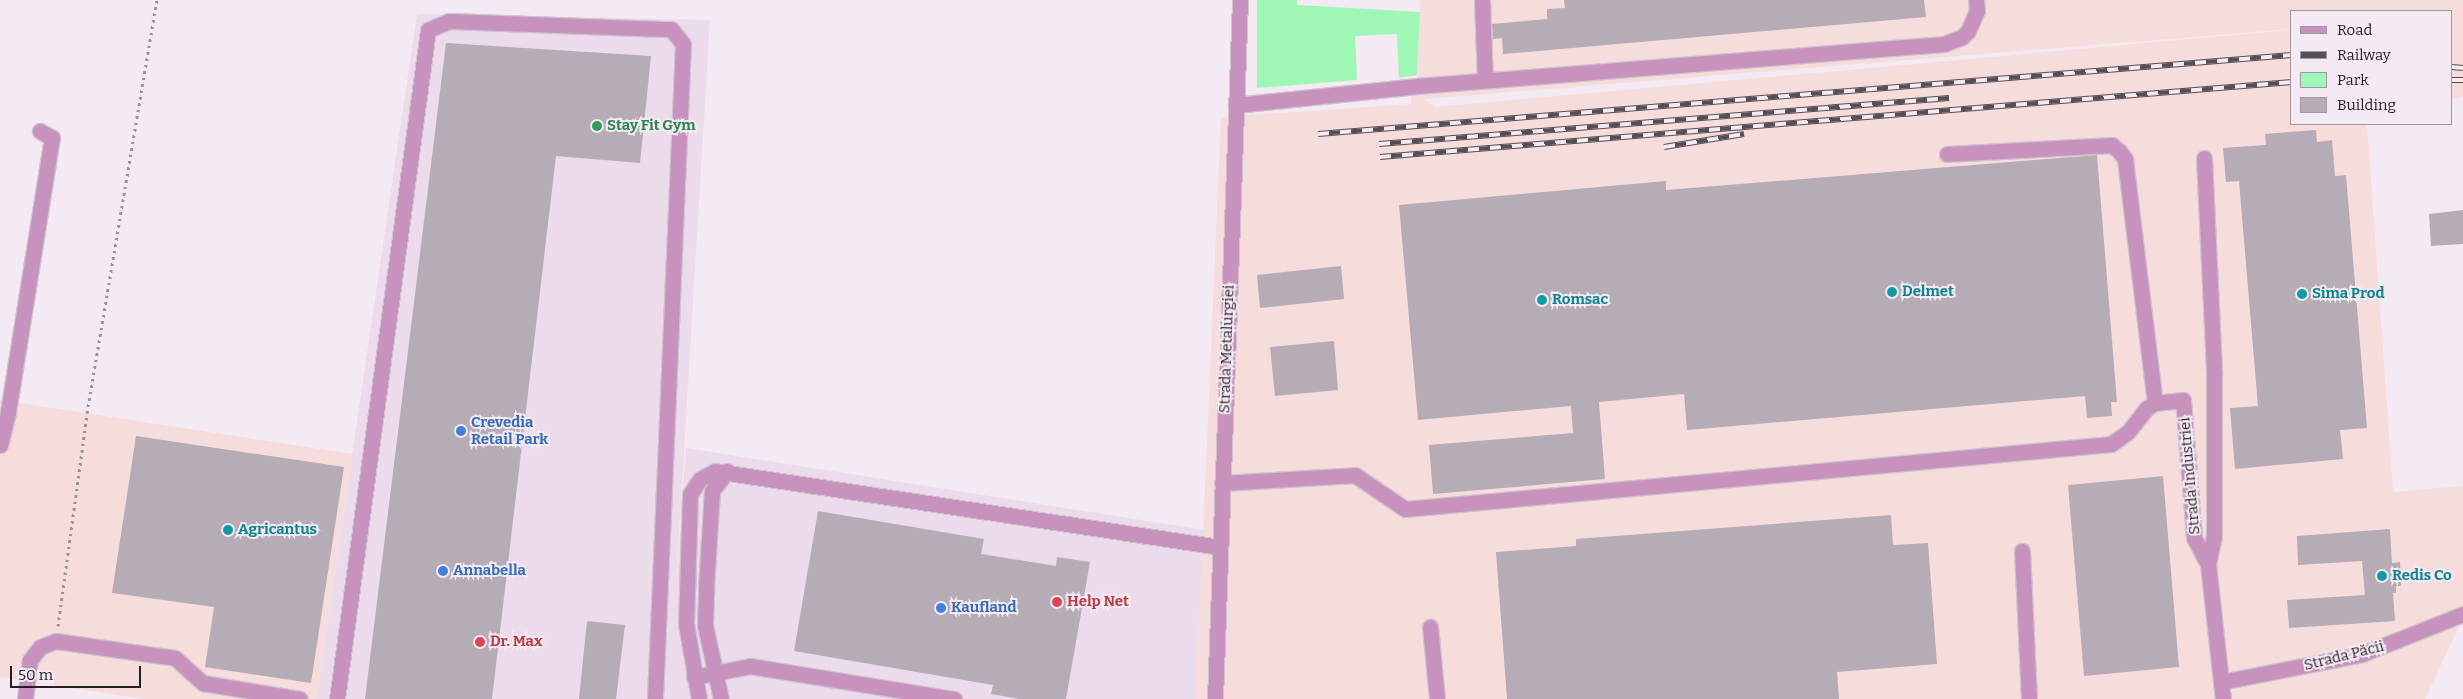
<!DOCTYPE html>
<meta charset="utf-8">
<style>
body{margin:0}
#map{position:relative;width:2463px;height:699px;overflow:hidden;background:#f4eaf3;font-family:Bitter,serif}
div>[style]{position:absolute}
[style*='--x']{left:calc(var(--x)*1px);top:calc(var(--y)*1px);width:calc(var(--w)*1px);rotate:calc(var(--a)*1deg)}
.built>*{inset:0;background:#ecdceb}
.industrial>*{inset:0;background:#f7dcdc}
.green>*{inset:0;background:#9ef7b5}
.building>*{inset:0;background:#b6acb5}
.path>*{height:3px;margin-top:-1.5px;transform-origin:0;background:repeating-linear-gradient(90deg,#999299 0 2.5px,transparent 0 6.5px)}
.roads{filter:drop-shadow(1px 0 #cec5cd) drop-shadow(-1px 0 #cec5cd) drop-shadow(0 1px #cec5cd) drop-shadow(0 -1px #cec5cd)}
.minor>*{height:15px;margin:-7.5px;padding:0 7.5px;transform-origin:7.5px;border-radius:7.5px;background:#c793be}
.rail>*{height:5.5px;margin-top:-2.75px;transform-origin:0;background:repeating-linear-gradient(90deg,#f4eaf3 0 11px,#554f55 0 22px);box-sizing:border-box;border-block:1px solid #554f55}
.dots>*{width:14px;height:14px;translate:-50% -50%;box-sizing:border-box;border:2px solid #f4eaf3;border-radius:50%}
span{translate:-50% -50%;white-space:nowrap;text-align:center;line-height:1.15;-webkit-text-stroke:4px #f4eaf3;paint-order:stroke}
.leisure-label{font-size:15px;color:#27864d;font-weight:700}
.left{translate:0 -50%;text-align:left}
.culture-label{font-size:15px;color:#0d838f;font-weight:700}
.street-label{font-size:15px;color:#221e22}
.shop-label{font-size:15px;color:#366cbe;font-weight:700}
.health-label{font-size:15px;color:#be3a42;font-weight:700}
.legend{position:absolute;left:2290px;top:10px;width:162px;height:115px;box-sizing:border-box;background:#f4eaf3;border:1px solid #a0989f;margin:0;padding:6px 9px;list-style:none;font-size:15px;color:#221e22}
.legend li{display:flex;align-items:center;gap:10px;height:25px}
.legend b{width:25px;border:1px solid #a0989f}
.scale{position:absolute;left:10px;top:666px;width:131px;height:22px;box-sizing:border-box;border:2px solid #221e22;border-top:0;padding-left:6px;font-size:15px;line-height:18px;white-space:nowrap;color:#221e22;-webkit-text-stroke:4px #f4eaf3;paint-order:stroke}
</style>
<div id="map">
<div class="built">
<i style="clip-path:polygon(417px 14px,710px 20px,675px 601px,686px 448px,1204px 530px,1196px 699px,316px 699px)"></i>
</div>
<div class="industrial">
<i style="clip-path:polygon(1420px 0,2463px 0,2463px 97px,2452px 99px,2452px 11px,2292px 11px,2292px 29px,1424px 99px,1435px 107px,2292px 30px,2292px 124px,2367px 124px,2393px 492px,2463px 486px,2463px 618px,2425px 699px,1196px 699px,1221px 117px,1411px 104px,1411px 95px,1417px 94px)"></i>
<i style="clip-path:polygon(0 400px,352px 454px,316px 699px,144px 699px,0 677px)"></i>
</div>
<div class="green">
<i style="clip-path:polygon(1257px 0,1297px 0,1297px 5px,1420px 12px,1417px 75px,1399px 78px,1397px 34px,1355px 36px,1357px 80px,1257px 88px)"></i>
</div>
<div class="building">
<i style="clip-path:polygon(1564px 0,1924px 0,1926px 17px,1503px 54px,1502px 38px,1493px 39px,1492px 24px,1547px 19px,1547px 9px,1565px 8px)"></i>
<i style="clip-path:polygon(446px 43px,651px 56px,640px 163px,556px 156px,492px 699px,365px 699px)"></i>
<i style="clip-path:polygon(2316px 130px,2317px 142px,2332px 140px,2335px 176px,2346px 175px,2367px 428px,2340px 430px,2343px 459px,2235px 469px,2230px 408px,2258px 406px,2239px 181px,2226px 182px,2223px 148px,2266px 145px,2265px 134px)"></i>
<i style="clip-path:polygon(2097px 155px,2117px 402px,2111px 402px,2112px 416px,2087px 418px,2085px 396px,1687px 430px,1684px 394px,1599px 402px,1605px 479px,1433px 494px,1429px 445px,1573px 433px,1571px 406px,1418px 420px,1399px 205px,1666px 181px,1666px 190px)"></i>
<i style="clip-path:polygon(2463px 210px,2463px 244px,2431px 246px,2429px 214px)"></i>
<i style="clip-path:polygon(1341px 266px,1344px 299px,1260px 308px,1257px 275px)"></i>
<i style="clip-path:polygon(1334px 341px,1338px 390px,1275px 396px,1270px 347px)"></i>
<i style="clip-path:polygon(136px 436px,344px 467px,311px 683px,205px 667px,214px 607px,112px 593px)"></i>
<i style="clip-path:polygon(2163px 476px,2179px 667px,2084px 676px,2068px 485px)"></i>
<i style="clip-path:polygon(818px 511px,984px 539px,981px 554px,1056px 566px,1057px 557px,1090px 562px,1066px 699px,1019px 699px,991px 694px,993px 685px,794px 651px)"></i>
<i style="clip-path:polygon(1891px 515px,1893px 545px,1928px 543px,1937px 664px,1837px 672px,1839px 699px,1507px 699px,1496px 552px,1576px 546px,1576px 539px)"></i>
<i style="clip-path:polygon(2390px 529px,2392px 563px,2400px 562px,2401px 586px,2396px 586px,2396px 593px,2393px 593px,2395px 621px,2289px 628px,2287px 600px,2365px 595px,2362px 561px,2298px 565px,2297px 536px)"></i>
<i style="clip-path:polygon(587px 621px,625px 625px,616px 699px,579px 699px)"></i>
</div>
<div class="path">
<i style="--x:58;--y:626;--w:215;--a:-82.2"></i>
<i style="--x:87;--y:413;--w:419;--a:-80.4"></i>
</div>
<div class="roads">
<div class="minor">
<i style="--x:1482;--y:0;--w:80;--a:87.9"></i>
<i style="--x:1236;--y:105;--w:182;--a:-6"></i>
<i style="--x:1417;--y:86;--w:529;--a:-4.56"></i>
<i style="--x:1944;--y:44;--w:19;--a:-21"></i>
<i style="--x:1962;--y:37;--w:8;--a:-45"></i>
<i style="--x:1968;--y:31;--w:22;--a:-66"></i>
<i style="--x:1977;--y:11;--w:11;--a:-95"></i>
<i style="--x:1947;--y:154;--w:165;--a:-3.1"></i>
<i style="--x:2112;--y:145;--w:11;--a:41"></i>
<i style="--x:2120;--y:152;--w:9;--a:54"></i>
<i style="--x:2125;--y:159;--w:246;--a:83"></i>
<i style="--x:2204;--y:158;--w:216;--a:87.3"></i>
<i style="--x:2214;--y:374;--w:162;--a:90"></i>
<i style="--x:2214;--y:536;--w:29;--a:102"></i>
<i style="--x:0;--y:445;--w:34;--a:-76"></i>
<i style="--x:8;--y:412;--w:278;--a:-80.9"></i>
<i style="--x:52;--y:138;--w:14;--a:-150"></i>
<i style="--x:1222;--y:483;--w:133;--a:-3.4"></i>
<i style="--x:1355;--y:475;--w:60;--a:34.2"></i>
<i style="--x:1405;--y:509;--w:709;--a:-5.26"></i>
<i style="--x:2111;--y:444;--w:21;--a:-35"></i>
<i style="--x:2128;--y:432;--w:31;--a:-52"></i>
<i style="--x:2147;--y:408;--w:9;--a:-32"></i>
<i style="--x:2155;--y:403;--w:28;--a:-6"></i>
<i style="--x:2183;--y:400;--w:138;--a:85.4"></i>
<i style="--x:2194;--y:538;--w:30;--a:62"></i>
<i style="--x:2208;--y:564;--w:136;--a:83.7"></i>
<i style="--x:2022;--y:551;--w:148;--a:87.3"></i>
<i style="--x:1430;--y:627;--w:72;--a:84.4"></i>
<i style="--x:694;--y:677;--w:57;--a:-11.1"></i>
<i style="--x:750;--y:666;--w:207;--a:9.2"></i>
<i style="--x:2221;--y:682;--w:144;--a:-11.2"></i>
<i style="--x:2362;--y:654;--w:109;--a:-21.6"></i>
<i style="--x:25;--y:699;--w:39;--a:-83"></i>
<i style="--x:30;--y:660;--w:16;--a:-52"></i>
<i style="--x:40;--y:647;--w:17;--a:-21"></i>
<i style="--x:56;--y:641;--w:120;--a:8.1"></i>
<i style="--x:175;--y:658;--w:38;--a:42"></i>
<i style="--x:203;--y:683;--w:98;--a:9.4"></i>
<i style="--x:337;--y:699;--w:675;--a:-82.25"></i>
<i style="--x:428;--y:30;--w:23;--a:-23"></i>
<i style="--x:449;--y:21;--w:222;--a:2.1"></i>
<i style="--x:671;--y:29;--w:19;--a:51"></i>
<i style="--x:683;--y:44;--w:656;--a:92.45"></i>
<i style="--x:699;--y:699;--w:76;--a:-99.8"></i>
<i style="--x:686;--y:624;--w:130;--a:-88.2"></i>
<i style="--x:690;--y:494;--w:18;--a:-56"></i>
<i style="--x:700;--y:479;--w:17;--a:-28"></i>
<i style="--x:715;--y:471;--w:511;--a:8.56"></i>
<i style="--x:721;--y:699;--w:76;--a:-102.2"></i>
<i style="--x:705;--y:625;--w:37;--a:-88"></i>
<i style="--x:706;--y:588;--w:97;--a:-86.5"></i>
<i style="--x:712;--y:491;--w:25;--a:-53"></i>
<i style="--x:1215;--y:699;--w:699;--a:-87.95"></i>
</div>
</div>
<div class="rail">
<i style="--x:2452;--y:67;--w:11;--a:5"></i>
<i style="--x:2452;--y:80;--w:11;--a:0"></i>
<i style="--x:1318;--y:134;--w:977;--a:-4.64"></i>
<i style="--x:1379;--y:144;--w:572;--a:-4.61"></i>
<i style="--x:1664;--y:147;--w:81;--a:-9.2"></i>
<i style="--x:1380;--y:157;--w:915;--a:-4.7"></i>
</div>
<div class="dots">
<i style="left:597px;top:126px;background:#2e9e5b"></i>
<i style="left:1892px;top:292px;background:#0f9aa8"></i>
<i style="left:2302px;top:294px;background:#0f9aa8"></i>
<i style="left:1542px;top:300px;background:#0f9aa8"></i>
<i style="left:461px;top:431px;background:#3f7fe0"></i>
<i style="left:228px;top:530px;background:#0f9aa8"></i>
<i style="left:443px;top:571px;background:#3f7fe0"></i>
<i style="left:2382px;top:576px;background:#0f9aa8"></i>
<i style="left:1057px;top:602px;background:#e0444e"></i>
<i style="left:941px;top:608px;background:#3f7fe0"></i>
<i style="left:480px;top:642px;background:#e0444e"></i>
</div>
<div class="leisure-label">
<span class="left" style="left:607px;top:126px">Stay Fit Gym</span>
</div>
<div class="culture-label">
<span class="left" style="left:1902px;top:292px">Delmet</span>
<span class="left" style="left:2312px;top:294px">Sima Prod</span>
<span class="left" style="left:1552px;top:300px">Romsac</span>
<span class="left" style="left:238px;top:530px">Agricantus</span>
<span class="left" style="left:2392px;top:576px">Redis Co</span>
</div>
<div class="street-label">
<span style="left:1227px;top:349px;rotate:-88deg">Strada Metalurgiei</span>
<span style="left:2190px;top:476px;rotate:-95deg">Strada Industriei</span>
<span style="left:2344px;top:656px;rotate:-14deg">Strada Păcii</span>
</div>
<div class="shop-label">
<span class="left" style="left:471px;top:431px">Crevedia<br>Retail Park</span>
<span class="left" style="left:453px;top:571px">Annabella</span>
<span class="left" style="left:951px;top:608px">Kaufland</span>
</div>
<div class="health-label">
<span class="left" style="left:1067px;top:602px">Help Net</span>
<span class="left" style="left:490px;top:642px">Dr. Max</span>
</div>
<ul class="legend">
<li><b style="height:6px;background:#c793be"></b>Road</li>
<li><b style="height:6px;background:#554f55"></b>Railway</li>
<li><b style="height:14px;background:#9ef7b5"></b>Park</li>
<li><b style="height:14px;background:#b6acb5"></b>Building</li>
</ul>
<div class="scale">50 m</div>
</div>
